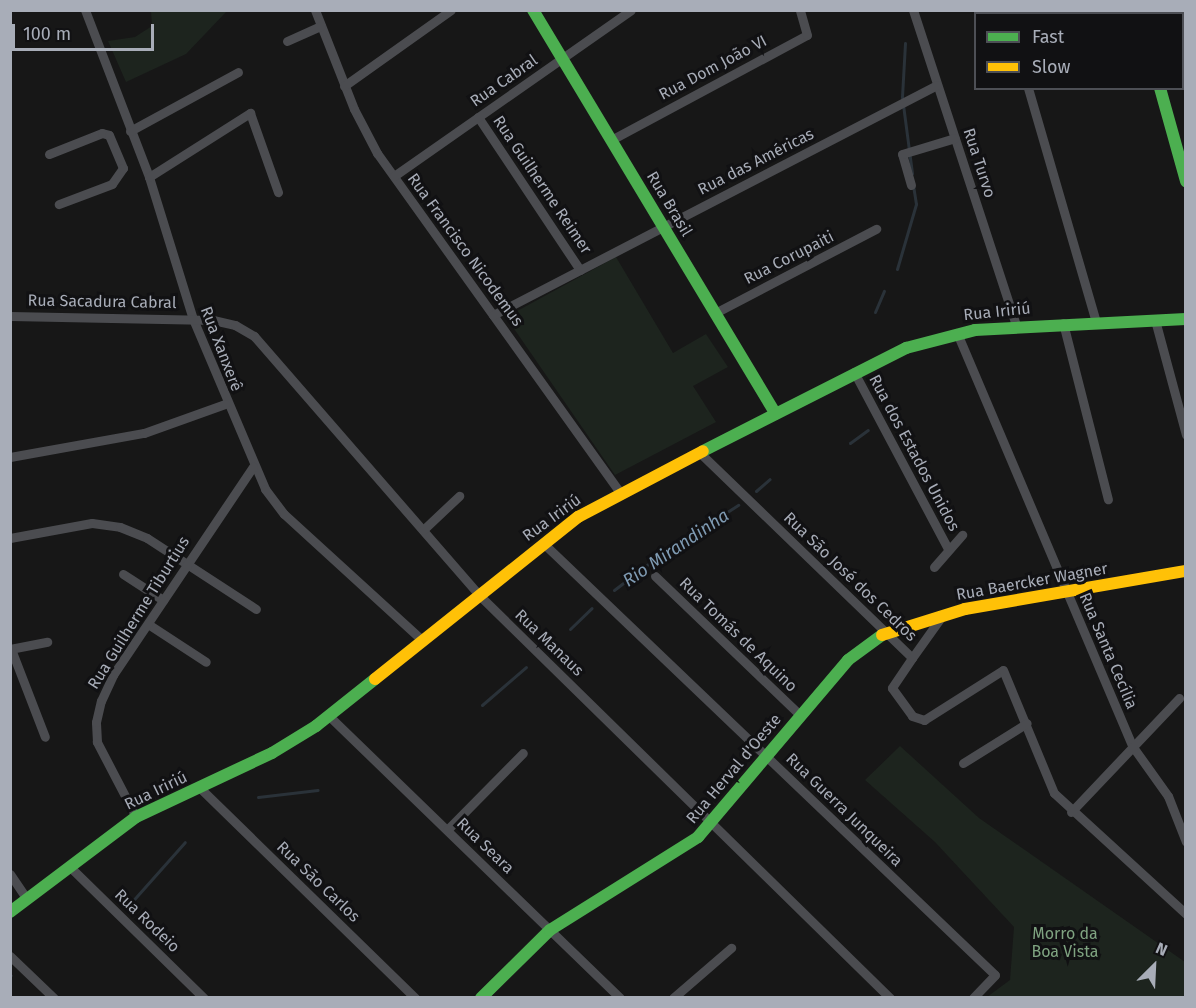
<!DOCTYPE html>
<meta charset="utf-8">
<style>
body{margin:0}
#map{position:relative;width:1196px;height:1008px;overflow:hidden;background:#171717;font-family:"Fira Sans",sans-serif}
div>[style]{position:absolute}
[style*='--x']{left:calc(var(--x)*1px);top:calc(var(--y)*1px);width:calc(var(--w)*1px);rotate:calc(var(--a)*1deg)}
.green>*{inset:0;background:#1d241e}
.stream>*{height:3px;margin:-1.5px;padding:0 1.5px;transform-origin:1.5px;border-radius:1.5px;background:#2a3239}
.street>*{height:9px;margin:-4.5px;padding:0 4.5px;transform-origin:4.5px;border-radius:4.5px;background:#4b4c50}
.fast>*{height:12px;margin:-6px;padding:0 6px;transform-origin:6px;border-radius:6px;background:#4caf50}
.slow>*{height:12px;margin:-6px;padding:0 6px;transform-origin:6px;border-radius:6px;background:#ffc107}
span{translate:-50% -50%;white-space:nowrap;text-align:center;line-height:1.15;-webkit-text-stroke:6px #111113;paint-order:stroke}
.street-label{font-size:16px;color:#a8adb8}
.park-label{font-size:16px;color:#7fa381}
.water-label{font-size:18px;color:#7f9bb3;font-style:italic}
.frame{position:absolute;inset:0;border:12px solid #a8adb8;pointer-events:none}
.legend{position:absolute;left:974px;top:12px;width:210px;height:78px;box-sizing:border-box;background:#111113;border:2px solid #4d4f55;margin:0;padding:8px 10px;list-style:none;font-size:18px;color:#a8adb8}
.legend li{display:flex;align-items:center;gap:12px;height:30px}
.legend b{width:30px;border:2px solid #4d4f55}
.north{position:absolute;left:1124px;top:936px;width:60px;height:60px;-webkit-text-stroke:4px #111113;paint-order:stroke;rotate:24deg;font-size:16px;font-weight:700;line-height:24px;text-align:center;color:#a8adb8}
.north::after{content:'';display:block;margin:auto;width:21px;height:27px;background:#a8adb8;clip-path:polygon(50% 0,100% 100%,50% 72%,0 100%)}
.scale{position:absolute;left:12px;top:24px;width:142px;height:27px;box-sizing:border-box;border:3px solid #a8adb8;border-top:0;padding-left:8px;font-size:18px;line-height:21px;white-space:nowrap;color:#a8adb8;-webkit-text-stroke:4px #111113;paint-order:stroke}
</style>
<div id="map">
<div class="green">
<i style="clip-path:polygon(151px 11px,227px 11px,186px 54px,126px 82px,108px 41px,135px 37px,152px 26px)"></i>
<i style="clip-path:polygon(616px 257px,673px 353px,706px 334px,728px 367px,693px 386px,716px 422px,615px 475px,506px 317px)"></i>
<i style="clip-path:polygon(900px 746px,979px 818px,1185px 962px,1185px 997px,987px 997px,1010px 980px,1014px 927px,935px 842px,865px 780px)"></i>
</div>
<div class="stream">
<i style="--x:905;--y:43;--w:54;--a:93.2"></i>
<i style="--x:902;--y:97;--w:77;--a:82.5"></i>
<i style="--x:897;--y:269;--w:68;--a:-73.7"></i>
<i style="--x:916;--y:204;--w:19;--a:-99"></i>
<i style="--x:875;--y:312;--w:23;--a:-67"></i>
<i style="--x:850;--y:443;--w:22;--a:-36"></i>
<i style="--x:756;--y:491;--w:18;--a:-41"></i>
<i style="--x:614;--y:590;--w:63;--a:-37.2"></i>
<i style="--x:664;--y:552;--w:88;--a:-32.4"></i>
<i style="--x:570;--y:629;--w:30;--a:-44"></i>
<i style="--x:482;--y:705;--w:58;--a:-40.8"></i>
<i style="--x:258;--y:797;--w:60;--a:-6.7"></i>
<i style="--x:129;--y:905;--w:84;--a:-48.4"></i>
<i style="--x:10;--y:976;--w:1;--a:-45"></i>
</div>
<div class="street">
<i style="--x:85;--y:10;--w:179;--a:69"></i>
<i style="--x:149;--y:177;--w:149;--a:72.8"></i>
<i style="--x:193;--y:319;--w:185;--a:67"></i>
<i style="--x:265;--y:489;--w:31;--a:53"></i>
<i style="--x:284;--y:514;--w:187;--a:42.4"></i>
<i style="--x:315;--y:10;--w:106;--a:68.5"></i>
<i style="--x:354;--y:109;--w:50;--a:62.4"></i>
<i style="--x:377;--y:153;--w:417;--a:54.4"></i>
<i style="--x:913;--y:10;--w:331;--a:71.9"></i>
<i style="--x:1006;--y:10;--w:4;--a:90"></i>
<i style="--x:287;--y:41;--w:37;--a:-24"></i>
<i style="--x:344;--y:86;--w:131;--a:-35.4"></i>
<i style="--x:1028;--y:88;--w:244;--a:73.8"></i>
<i style="--x:478;--y:117;--w:184;--a:56.3"></i>
<i style="--x:130;--y:131;--w:123;--a:-28.6"></i>
<i style="--x:611;--y:140;--w:222;--a:-28.2"></i>
<i style="--x:807;--y:35;--w:26;--a:-106"></i>
<i style="--x:49;--y:154;--w:57;--a:-21.6"></i>
<i style="--x:102;--y:133;--w:7;--a:16"></i>
<i style="--x:109;--y:135;--w:36;--a:67"></i>
<i style="--x:123;--y:168;--w:19;--a:125"></i>
<i style="--x:112;--y:184;--w:57;--a:159.3"></i>
<i style="--x:394;--y:176;--w:289;--a:-35"></i>
<i style="--x:149;--y:177;--w:120;--a:-32.4"></i>
<i style="--x:250;--y:113;--w:84;--a:70.5"></i>
<i style="--x:911;--y:185;--w:32;--a:-106"></i>
<i style="--x:902;--y:154;--w:55;--a:-16.8"></i>
<i style="--x:715;--y:313;--w:182;--a:-27.6"></i>
<i style="--x:493;--y:315;--w:500;--a:-27.38"></i>
<i style="--x:10;--y:316;--w:203;--a:1.1"></i>
<i style="--x:213;--y:320;--w:23;--a:13"></i>
<i style="--x:235;--y:325;--w:22;--a:30"></i>
<i style="--x:254;--y:336;--w:343;--a:49"></i>
<i style="--x:479;--y:595;--w:576;--a:44.44"></i>
<i style="--x:1155;--y:320;--w:119;--a:74.9"></i>
<i style="--x:1063;--y:323;--w:182;--a:75.7"></i>
<i style="--x:957;--y:333;--w:450;--a:67"></i>
<i style="--x:1133;--y:747;--w:60;--a:54.5"></i>
<i style="--x:1168;--y:796;--w:49;--a:68.6"></i>
<i style="--x:854;--y:372;--w:200;--a:62"></i>
<i style="--x:699;--y:452;--w:296;--a:44"></i>
<i style="--x:912;--y:658;--w:36;--a:124"></i>
<i style="--x:892;--y:688;--w:34;--a:54"></i>
<i style="--x:912;--y:716;--w:13;--a:18"></i>
<i style="--x:924;--y:720;--w:93;--a:-32.3"></i>
<i style="--x:1003;--y:670;--w:133;--a:67.5"></i>
<i style="--x:1054;--y:793;--w:179;--a:42.5"></i>
<i style="--x:10;--y:457;--w:136;--a:-10.2"></i>
<i style="--x:144;--y:433;--w:86;--a:-19.7"></i>
<i style="--x:423;--y:530;--w:50;--a:-43.4"></i>
<i style="--x:10;--y:538;--w:83;--a:-10.4"></i>
<i style="--x:92;--y:523;--w:28;--a:8"></i>
<i style="--x:120;--y:527;--w:29;--a:22"></i>
<i style="--x:147;--y:538;--w:130;--a:33.1"></i>
<i style="--x:543;--y:543;--w:625;--a:43.7"></i>
<i style="--x:995;--y:975;--w:32;--a:134"></i>
<i style="--x:934;--y:567;--w:43;--a:-48.8"></i>
<i style="--x:123;--y:574;--w:48;--a:33"></i>
<i style="--x:655;--y:576;--w:202;--a:43.8"></i>
<i style="--x:148;--y:624;--w:69;--a:33.2"></i>
<i style="--x:10;--y:649;--w:38;--a:-11"></i>
<i style="--x:11;--y:649;--w:94;--a:68.9"></i>
<i style="--x:912;--y:658;--w:52;--a:-54.5"></i>
<i style="--x:329;--y:716;--w:405;--a:44.1"></i>
<i style="--x:963;--y:763;--w:75;--a:-32"></i>
<i style="--x:200;--y:788;--w:301;--a:44.3"></i>
<i style="--x:1071;--y:812;--w:157;--a:-46.5"></i>
<i style="--x:136;--y:817;--w:85;--a:-117.5"></i>
<i style="--x:97;--y:742;--w:20;--a:-93"></i>
<i style="--x:96;--y:722;--w:22;--a:-77"></i>
<i style="--x:101;--y:701;--w:29;--a:-65"></i>
<i style="--x:113;--y:675;--w:251;--a:-56.1"></i>
<i style="--x:447;--y:830;--w:108;--a:-45.4"></i>
<i style="--x:69;--y:866;--w:189;--a:44.4"></i>
<i style="--x:10;--y:874;--w:30;--a:56"></i>
<i style="--x:10;--y:956;--w:61;--a:43.7"></i>
<i style="--x:673;--y:998;--w:77;--a:-40.8"></i>
</div>
<div class="fast">
<i style="--x:533;--y:10;--w:471;--a:59"></i>
<i style="--x:1160;--y:88;--w:97;--a:74.4"></i>
<i style="--x:703;--y:451;--w:228;--a:-26.9"></i>
<i style="--x:906;--y:348;--w:71;--a:-14.6"></i>
<i style="--x:975;--y:330;--w:211;--a:-3"></i>
<i style="--x:10;--y:912;--w:158;--a:-37"></i>
<i style="--x:136;--y:817;--w:150;--a:-25.2"></i>
<i style="--x:272;--y:753;--w:52;--a:-31.5"></i>
<i style="--x:316;--y:726;--w:75;--a:-38.5"></i>
<i style="--x:481;--y:998;--w:97;--a:-44.6"></i>
<i style="--x:550;--y:930;--w:175;--a:-32.1"></i>
<i style="--x:698;--y:837;--w:232;--a:-49.7"></i>
<i style="--x:848;--y:660;--w:42;--a:-36.3"></i>
</div>
<div class="slow">
<i style="--x:1139;--y:10;--w:4;--a:76"></i>
<i style="--x:882;--y:635;--w:87;--a:-17.4"></i>
<i style="--x:965;--y:609;--w:224;--a:-9.8"></i>
<i style="--x:375;--y:679;--w:260;--a:-38.6"></i>
<i style="--x:578;--y:517;--w:141;--a:-27.8"></i>
</div>
<div class="street-label">
<span style="left:713px;top:68px;rotate:-28deg">Rua Dom João VI</span>
<span style="left:504px;top:81px;rotate:-35deg">Rua Cabral</span>
<span style="left:756px;top:162px;rotate:-27deg">Rua das Américas</span>
<span style="left:979px;top:163px;rotate:72deg">Rua Turvo</span>
<span style="left:542px;top:185px;rotate:56deg">Rua Guilherme Reimer</span>
<span style="left:669px;top:204px;rotate:59deg">Rua Brasil</span>
<span style="left:465px;top:250px;rotate:54deg">Rua Francisco Nicodemus</span>
<span style="left:789px;top:258px;rotate:-27deg">Rua Corupaiti</span>
<span style="left:102px;top:302px;rotate:1deg">Rua Sacadura Cabral</span>
<span style="left:997px;top:312px;rotate:-6deg">Rua Iririú</span>
<span style="left:221px;top:349px;rotate:69deg">Rua Xanxerê</span>
<span style="left:914px;top:453px;rotate:62deg">Rua dos Estados Unidos</span>
<span style="left:552px;top:518px;rotate:-36deg">Rua Iririú</span>
<span style="left:850px;top:577px;rotate:44deg">Rua São José dos Cedros</span>
<span style="left:1032px;top:582px;rotate:-10deg">Rua Baercker Wagner</span>
<span style="left:139px;top:613px;rotate:-58deg">Rua Guilherme Tiburtius</span>
<span style="left:738px;top:635px;rotate:44deg">Rua Tomás de Aquino</span>
<span style="left:549px;top:643px;rotate:44deg">Rua Manaus</span>
<span style="left:1108px;top:651px;rotate:67deg">Rua Santa Cecília</span>
<span style="left:734px;top:769px;rotate:-50deg">Rua Herval d'Oeste</span>
<span style="left:156px;top:791px;rotate:-26deg">Rua Iririú</span>
<span style="left:844px;top:810px;rotate:44deg">Rua Guerra Junqueira</span>
<span style="left:485px;top:846px;rotate:44deg">Rua Seara</span>
<span style="left:318px;top:882px;rotate:44deg">Rua São Carlos</span>
<span style="left:147px;top:921px;rotate:44deg">Rua Rodeio</span>
</div>
<div class="park-label">
<span style="left:1065px;top:943px">Morro da<br>Boa Vista</span>
</div>
<div class="water-label">
<span style="left:676px;top:548px;rotate:-34deg">Rio Mirandinha</span>
</div>
<div class="frame"></div>
<ul class="legend">
<li><b style="height:8px;background:#4caf50"></b>Fast</li>
<li><b style="height:8px;background:#ffc107"></b>Slow</li>
</ul>
<div class="north">N</div>
<div class="scale">100 m</div>
</div>
